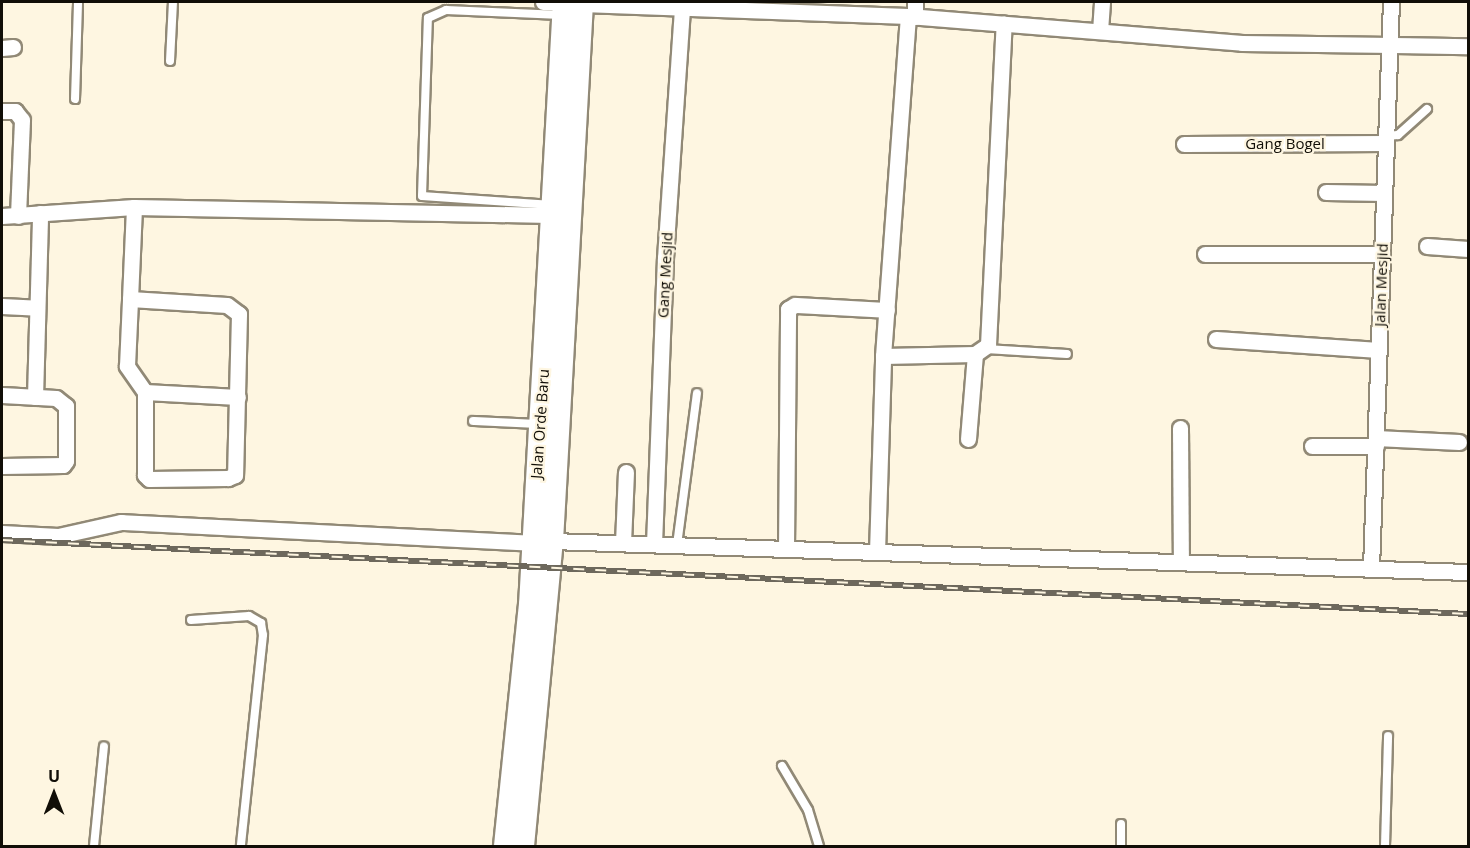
<!DOCTYPE html>
<style>
body{margin:0}
#map{position:relative;width:1470px;height:848px;overflow:hidden;background:#fef6e1;font-family:"Open Sans",sans-serif}
div>[style]{position:absolute}
[style*='--x']{left:calc(var(--x)*1px);top:calc(var(--y)*1px);width:calc(var(--w)*1px);rotate:calc(var(--a)*1deg)}
.roads{filter:drop-shadow(2px 0 #918976) drop-shadow(-2px 0 #918976) drop-shadow(0 2px #918976) drop-shadow(0 -2px #918976)}
.lane>*{height:8px;margin:-4px;padding:0 4px;transform-origin:4px;border-radius:4px;background:#fff}
.street>*{height:15px;margin:-7.5px;padding:0 7.5px;transform-origin:7.5px;border-radius:7.5px;background:#fff}
.secondary>*{height:22px;margin:-11px;padding:0 11px;transform-origin:11px;border-radius:11px;background:#fff}
.rail>*{height:6px;margin-top:-3px;transform-origin:0;background:repeating-linear-gradient(90deg,#fef6e1 0 11px,#6d685c 0 22px);box-sizing:border-box;border-block:2px solid #6d685c}
span{translate:-50% -50%;white-space:nowrap;text-align:center;line-height:1.15;-webkit-text-stroke:4.5px #fef6e1;paint-order:stroke}
.street-label{font-size:15px;color:#110e07}
.frame{position:absolute;inset:0;border:3px solid #110e07;pointer-events:none}
.north{position:absolute;left:24px;top:764px;width:60px;height:60px;-webkit-text-stroke:4px #fef6e1;paint-order:stroke;rotate:0deg;font-size:16px;font-weight:700;line-height:24px;text-align:center;color:#110e07}
.north::after{content:'';display:block;margin:auto;width:21px;height:27px;background:#110e07;clip-path:polygon(50% 0,100% 100%,50% 72%,0 100%)}
</style>
<div id="map">
<div class="roads">
<div class="lane">
<i style="--x:170;--y:61;--w:59;--a:-87.1"></i>
<i style="--x:75;--y:99;--w:97;--a:-88.2"></i>
<i style="--x:1386;--y:136;--w:12;--a:-5"></i>
<i style="--x:1398;--y:135;--w:39;--a:-42"></i>
<i style="--x:552;--y:205;--w:130;--a:-176"></i>
<i style="--x:422;--y:196;--w:178;--a:-88.1"></i>
<i style="--x:428;--y:18;--w:20;--a:-24"></i>
<i style="--x:446;--y:10;--w:115;--a:2.5"></i>
<i style="--x:986;--y:349;--w:81;--a:3.5"></i>
<i style="--x:473;--y:421;--w:66;--a:2.6"></i>
<i style="--x:677;--y:545;--w:153;--a:-82.5"></i>
<i style="--x:191;--y:620;--w:58;--a:-3.9"></i>
<i style="--x:249;--y:616;--w:14;--a:30"></i>
<i style="--x:261;--y:623;--w:12;--a:81"></i>
<i style="--x:263;--y:635;--w:212;--a:96"></i>
<i style="--x:782;--y:766;--w:51;--a:59.4"></i>
<i style="--x:808;--y:810;--w:38;--a:73"></i>
<i style="--x:94;--y:846;--w:100;--a:-84.3"></i>
<i style="--x:1121;--y:846;--w:22;--a:-90"></i>
<i style="--x:1385;--y:846;--w:110;--a:-88.4"></i>
</div>
<div class="street">
<i style="--x:543;--y:2;--w:21;--a:3"></i>
<i style="--x:582;--y:4;--w:326;--a:2.1"></i>
<i style="--x:908;--y:16;--w:335;--a:4.6"></i>
<i style="--x:1242;--y:43;--w:226;--a:0.8"></i>
<i style="--x:915;--y:17;--w:15;--a:-90"></i>
<i style="--x:1100;--y:31;--w:29;--a:-86"></i>
<i style="--x:2;--y:48;--w:11;--a:-5"></i>
<i style="--x:2;--y:111;--w:13;--a:0"></i>
<i style="--x:15;--y:111;--w:11;--a:52"></i>
<i style="--x:22;--y:120;--w:96;--a:92.4"></i>
<i style="--x:1184;--y:144;--w:202;--a:-0.3"></i>
<i style="--x:1326;--y:192;--w:58;--a:1"></i>
<i style="--x:2;--y:216;--w:132;--a:-3.9"></i>
<i style="--x:134;--y:207;--w:427;--a:1.1"></i>
<i style="--x:1427;--y:246;--w:41;--a:4.2"></i>
<i style="--x:1205;--y:254;--w:177;--a:0"></i>
<i style="--x:130;--y:299;--w:97;--a:3.5"></i>
<i style="--x:227;--y:305;--w:15;--a:37"></i>
<i style="--x:239;--y:314;--w:161;--a:91.4"></i>
<i style="--x:235;--y:475;--w:8;--a:157"></i>
<i style="--x:228;--y:478;--w:79;--a:179.3"></i>
<i style="--x:149;--y:479;--w:6;--a:-135"></i>
<i style="--x:145;--y:475;--w:83;--a:-90"></i>
<i style="--x:145;--y:392;--w:32;--a:-125"></i>
<i style="--x:127;--y:366;--w:67;--a:-87.4"></i>
<i style="--x:130;--y:299;--w:92;--a:-87.5"></i>
<i style="--x:2;--y:306;--w:35;--a:3"></i>
<i style="--x:1216;--y:339;--w:163;--a:3.9"></i>
<i style="--x:883;--y:356;--w:92;--a:-1.2"></i>
<i style="--x:975;--y:354;--w:16;--a:-35"></i>
<i style="--x:988;--y:345;--w:322;--a:-87.2"></i>
<i style="--x:145;--y:392;--w:93;--a:3.1"></i>
<i style="--x:2;--y:395;--w:54;--a:3.2"></i>
<i style="--x:56;--y:398;--w:13;--a:39"></i>
<i style="--x:66;--y:406;--w:55;--a:90"></i>
<i style="--x:66;--y:461;--w:5;--a:127"></i>
<i style="--x:63;--y:465;--w:61;--a:179.1"></i>
<i style="--x:35;--y:397;--w:184;--a:-88.4"></i>
<i style="--x:1180;--y:428;--w:134;--a:89.6"></i>
<i style="--x:1376;--y:438;--w:83;--a:2.8"></i>
<i style="--x:968;--y:439;--w:85;--a:-85.3"></i>
<i style="--x:1312;--y:446;--w:64;--a:0"></i>
<i style="--x:2;--y:533;--w:56;--a:3.1"></i>
<i style="--x:58;--y:536;--w:65;--a:-12.5"></i>
<i style="--x:121;--y:522;--w:413;--a:2.9"></i>
<i style="--x:552;--y:541;--w:917;--a:1.94"></i>
<i style="--x:623;--y:543;--w:71;--a:-87.6"></i>
<i style="--x:654;--y:544;--w:286;--a:-87.8"></i>
<i style="--x:665;--y:258;--w:253;--a:-86.1"></i>
<i style="--x:786;--y:549;--w:240;--a:-89.5"></i>
<i style="--x:788;--y:309;--w:8;--a:-30"></i>
<i style="--x:795;--y:305;--w:92;--a:3.1"></i>
<i style="--x:877;--y:552;--w:196;--a:-88.2"></i>
<i style="--x:883;--y:356;--w:341;--a:-85.8"></i>
<i style="--x:1371;--y:568;--w:566;--a:-87.98"></i>
</div>
<div class="secondary">
<i style="--x:505;--y:846;--w:242;--a:-84.1"></i>
<i style="--x:530;--y:605;--w:604;--a:-86.77"></i>
<i style="--x:523;--y:846;--w:306;--a:-84.6"></i>
<i style="--x:552;--y:541;--w:540;--a:-86.81"></i>
</div>
</div>
<div class="rail">
<i style="--x:2;--y:540;--w:1468;--a:2.89"></i>
</div>
<div class="street-label">
<span style="left:1285px;top:144px">Gang Bogel</span>
<span style="left:665px;top:275px;rotate:-87deg">Gang Mesjid</span>
<span style="left:1381px;top:285px;rotate:-88deg">Jalan Mesjid</span>
<span style="left:540px;top:424px;rotate:-86deg">Jalan Orde Baru</span>
</div>
<div class="frame"></div>
<div class="north">U</div>
</div>
